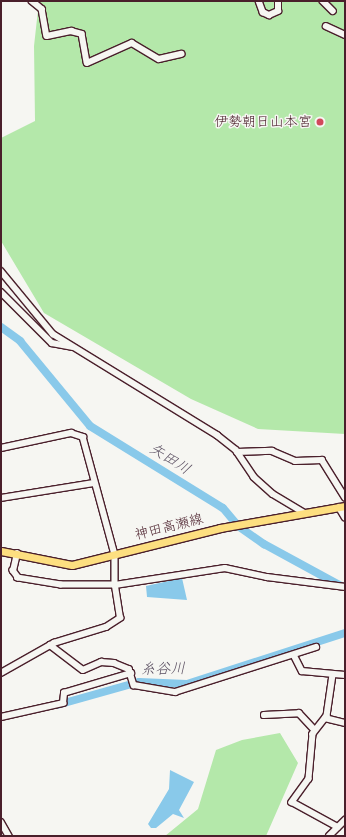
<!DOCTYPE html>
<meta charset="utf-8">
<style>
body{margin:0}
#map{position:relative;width:346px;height:837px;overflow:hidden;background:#f6f6f2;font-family:Caveat,"Klee One",sans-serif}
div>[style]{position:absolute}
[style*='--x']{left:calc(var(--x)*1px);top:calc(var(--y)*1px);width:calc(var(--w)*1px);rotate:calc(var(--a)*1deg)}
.green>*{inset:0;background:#b4e8aa}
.water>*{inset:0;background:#89c9ea}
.river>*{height:8px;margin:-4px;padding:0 4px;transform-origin:4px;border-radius:4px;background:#89c9ea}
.roads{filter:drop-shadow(1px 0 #4a1f2b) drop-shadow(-1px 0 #4a1f2b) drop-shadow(0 1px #4a1f2b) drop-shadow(0 -1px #4a1f2b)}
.minor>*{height:5.5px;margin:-2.75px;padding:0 2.75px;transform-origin:2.75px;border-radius:2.75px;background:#f6f6f2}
.major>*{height:7px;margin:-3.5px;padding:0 3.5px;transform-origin:3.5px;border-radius:3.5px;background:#fddf80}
.dots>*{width:11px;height:11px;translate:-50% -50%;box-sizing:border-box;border:2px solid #f6f6f2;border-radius:50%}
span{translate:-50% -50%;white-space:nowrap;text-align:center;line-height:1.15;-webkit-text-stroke:3px #f6f6f2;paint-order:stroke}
.poi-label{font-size:14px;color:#4a1f2b}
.right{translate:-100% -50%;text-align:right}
.street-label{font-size:14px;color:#4a1f2b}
.water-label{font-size:15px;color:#5d5264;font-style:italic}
.frame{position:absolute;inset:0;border:2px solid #4a1f2b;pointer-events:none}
</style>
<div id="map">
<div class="green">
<i style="clip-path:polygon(39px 1px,345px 1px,345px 434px,258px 429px,191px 399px,44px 313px,1px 241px,1px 138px,35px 121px,34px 46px)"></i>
<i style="clip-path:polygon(280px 733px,298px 763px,266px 836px,165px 836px,198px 809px,216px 750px,242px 740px)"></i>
</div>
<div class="water">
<i style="clip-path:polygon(182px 578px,187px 600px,147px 597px,146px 586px)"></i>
<i style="clip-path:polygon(170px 770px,194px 782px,179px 810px,184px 818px,173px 814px,156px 828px,151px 828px,148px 824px,169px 789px)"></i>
</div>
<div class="river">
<i style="--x:1;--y:327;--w:24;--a:36"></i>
<i style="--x:20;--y:341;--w:110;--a:50.5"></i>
<i style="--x:90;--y:426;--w:156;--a:31.7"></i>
<i style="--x:223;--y:508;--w:23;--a:50"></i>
<i style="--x:238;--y:526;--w:32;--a:35"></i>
<i style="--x:264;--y:544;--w:88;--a:28.6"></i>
<i style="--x:57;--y:705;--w:85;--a:-15.7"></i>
<i style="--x:139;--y:682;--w:48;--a:2.4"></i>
<i style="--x:187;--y:684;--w:166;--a:-17.9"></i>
</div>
<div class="roads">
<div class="minor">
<i style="--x:32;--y:1;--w:13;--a:39"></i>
<i style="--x:42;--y:9;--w:27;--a:80"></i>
<i style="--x:47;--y:36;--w:25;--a:-12"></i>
<i style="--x:71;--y:31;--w:11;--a:15"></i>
<i style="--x:82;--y:34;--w:29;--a:80"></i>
<i style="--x:87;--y:63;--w:49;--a:-24"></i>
<i style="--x:132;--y:43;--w:31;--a:31"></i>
<i style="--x:159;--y:59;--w:23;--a:-13"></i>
<i style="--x:259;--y:1;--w:12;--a:70"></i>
<i style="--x:263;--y:12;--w:7;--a:27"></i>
<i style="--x:269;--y:15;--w:10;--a:-24"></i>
<i style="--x:278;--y:11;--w:10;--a:-90"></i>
<i style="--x:323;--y:1;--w:14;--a:45"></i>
<i style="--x:326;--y:26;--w:21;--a:25"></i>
<i style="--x:1;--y:271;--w:82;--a:50.5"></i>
<i style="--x:53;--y:334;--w:193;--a:31.6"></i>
<i style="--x:217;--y:435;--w:24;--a:38"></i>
<i style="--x:236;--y:450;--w:32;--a:56"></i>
<i style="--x:254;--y:477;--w:25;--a:42"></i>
<i style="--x:273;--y:494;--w:37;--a:31"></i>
<i style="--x:1;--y:292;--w:72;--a:45"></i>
<i style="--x:52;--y:343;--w:20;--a:11"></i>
<i style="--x:1;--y:448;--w:72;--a:-12.1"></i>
<i style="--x:71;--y:433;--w:13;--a:18"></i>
<i style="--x:83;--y:437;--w:122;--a:74.8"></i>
<i style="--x:115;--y:555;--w:30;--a:90"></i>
<i style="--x:115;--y:585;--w:111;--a:-8.8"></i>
<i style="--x:225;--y:568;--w:43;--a:12.1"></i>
<i style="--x:267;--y:577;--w:79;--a:7.3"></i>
<i style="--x:237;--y:452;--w:35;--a:-2"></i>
<i style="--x:272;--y:451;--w:25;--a:23"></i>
<i style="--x:295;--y:461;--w:27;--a:-2"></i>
<i style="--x:322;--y:460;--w:44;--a:58.1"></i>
<i style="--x:1;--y:498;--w:94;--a:-9.2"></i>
<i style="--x:339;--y:507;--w:12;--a:59"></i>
<i style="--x:50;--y:645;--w:41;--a:37.1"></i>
<i style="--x:83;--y:670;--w:20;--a:-24"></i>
<i style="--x:101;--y:662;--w:13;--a:4"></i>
<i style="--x:114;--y:663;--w:16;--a:22"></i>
<i style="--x:129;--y:669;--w:17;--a:73"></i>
<i style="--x:134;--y:685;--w:42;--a:9.7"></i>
<i style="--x:175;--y:692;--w:148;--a:-17.7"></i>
<i style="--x:294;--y:655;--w:18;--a:63"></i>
<i style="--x:302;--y:671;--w:43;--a:5.3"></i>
<i style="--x:1;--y:673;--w:61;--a:-29.5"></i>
<i style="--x:54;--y:643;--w:54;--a:-17.1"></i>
<i style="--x:106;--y:627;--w:17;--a:-33"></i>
<i style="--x:120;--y:618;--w:33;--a:-99"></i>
<i style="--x:115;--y:585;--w:54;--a:180"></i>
<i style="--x:61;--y:585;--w:44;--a:-170.8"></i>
<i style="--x:18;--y:578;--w:9;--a:-126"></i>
<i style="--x:13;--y:571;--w:18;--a:-77"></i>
<i style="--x:333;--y:675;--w:41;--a:98.3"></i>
<i style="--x:327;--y:716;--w:23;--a:128"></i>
<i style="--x:313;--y:734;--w:45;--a:95.1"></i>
<i style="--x:309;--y:779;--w:29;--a:126"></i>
<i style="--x:292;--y:802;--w:52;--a:28.5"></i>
<i style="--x:264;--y:715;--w:35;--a:-3"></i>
<i style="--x:299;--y:713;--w:22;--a:47"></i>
<i style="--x:1;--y:717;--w:64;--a:-12.7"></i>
<i style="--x:63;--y:703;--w:10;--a:-84"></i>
<i style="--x:64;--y:693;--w:70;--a:-16.6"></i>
<i style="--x:325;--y:718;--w:21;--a:14"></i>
<i style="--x:1;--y:822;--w:16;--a:60"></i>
<i style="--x:329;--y:836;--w:23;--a:-45"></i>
</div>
<div class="major">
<i style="--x:1;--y:551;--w:72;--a:11.2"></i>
<i style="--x:72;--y:565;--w:153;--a:-14"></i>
<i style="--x:220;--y:528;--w:127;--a:-10"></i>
</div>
</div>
<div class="dots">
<i style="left:320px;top:122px;background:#d1495b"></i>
</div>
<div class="poi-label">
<span class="right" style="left:312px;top:122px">伊勢朝日山本宮</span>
</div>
<div class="street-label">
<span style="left:169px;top:527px;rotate:-14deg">神田高瀬線</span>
</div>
<div class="water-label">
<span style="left:170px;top:459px;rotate:32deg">矢田川</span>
<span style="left:163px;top:669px;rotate:-1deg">糸谷川</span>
</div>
<div class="frame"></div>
</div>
